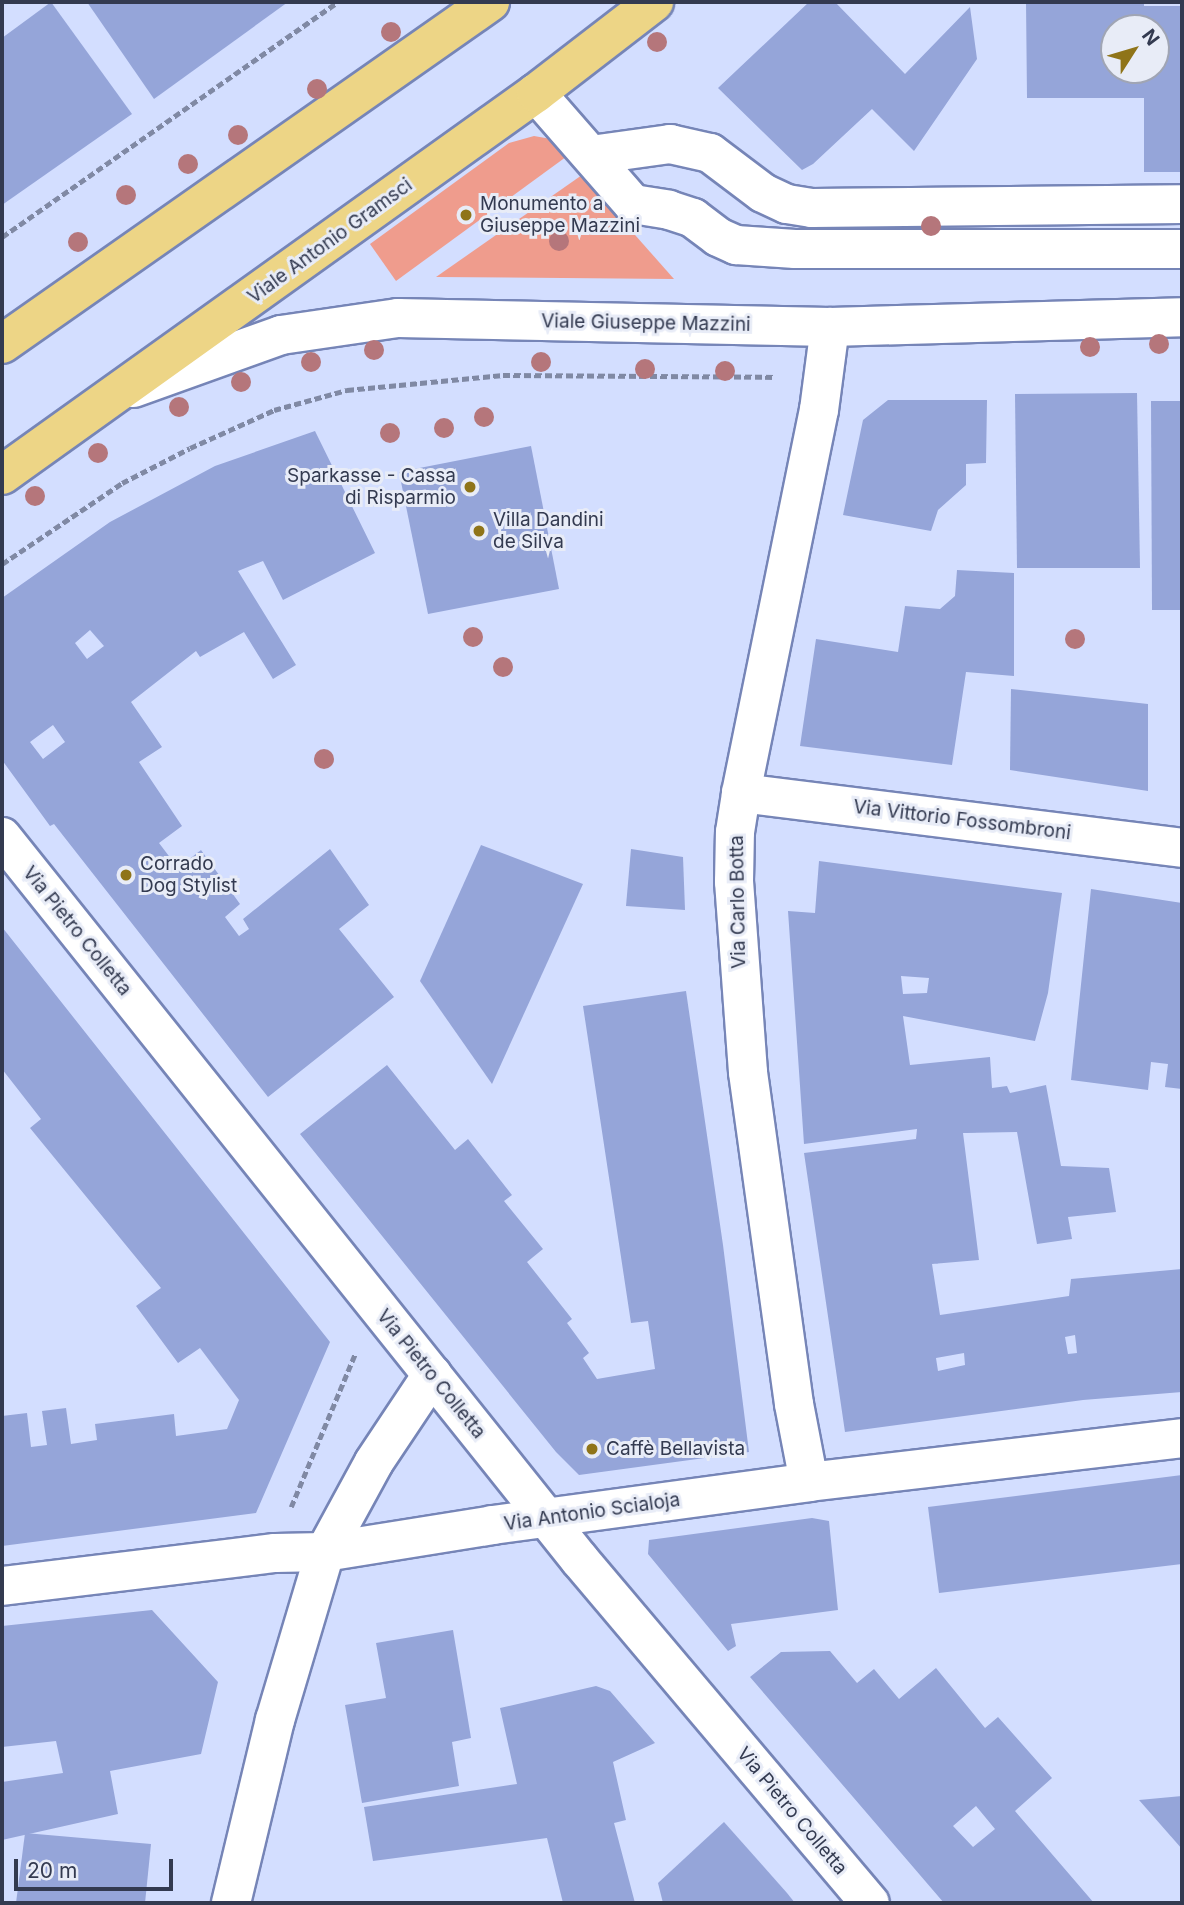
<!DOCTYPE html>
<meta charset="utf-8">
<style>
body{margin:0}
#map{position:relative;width:1184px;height:1905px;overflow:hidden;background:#d3deff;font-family:Inter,sans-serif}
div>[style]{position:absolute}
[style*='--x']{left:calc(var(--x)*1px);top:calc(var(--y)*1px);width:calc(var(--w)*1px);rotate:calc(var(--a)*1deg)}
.green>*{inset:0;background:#ef9c8d}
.building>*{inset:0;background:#95a5d9}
.path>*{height:4.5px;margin-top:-2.25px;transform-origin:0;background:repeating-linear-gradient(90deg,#8089a4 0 7px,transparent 0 10.5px)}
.roads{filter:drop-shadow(2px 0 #7685b7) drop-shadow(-2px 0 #7685b7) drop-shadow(0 2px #7685b7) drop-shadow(0 -2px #7685b7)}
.street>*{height:38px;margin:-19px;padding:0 19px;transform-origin:19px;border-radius:19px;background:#fff}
.primary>*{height:38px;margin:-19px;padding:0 19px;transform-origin:19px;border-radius:19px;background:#edd586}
.trees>*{width:20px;height:20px;margin:-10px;border-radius:50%;background:#b5767b}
.dots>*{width:19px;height:19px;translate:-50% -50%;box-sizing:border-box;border:4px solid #e8ecf7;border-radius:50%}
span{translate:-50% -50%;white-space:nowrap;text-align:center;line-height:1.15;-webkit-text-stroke:6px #e8ecf7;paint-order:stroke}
.poi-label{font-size:19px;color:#333a50}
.left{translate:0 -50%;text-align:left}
.right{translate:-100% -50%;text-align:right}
.street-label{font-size:19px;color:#333a50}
.frame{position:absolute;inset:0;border:4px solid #333a50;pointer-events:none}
.north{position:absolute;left:1100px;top:14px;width:70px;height:70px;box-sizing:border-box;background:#e8ecf7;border:2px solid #a0a5b4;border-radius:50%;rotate:53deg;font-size:19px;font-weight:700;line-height:28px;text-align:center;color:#333a50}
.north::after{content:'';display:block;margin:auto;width:24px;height:32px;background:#8f7419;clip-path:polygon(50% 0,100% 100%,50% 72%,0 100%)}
.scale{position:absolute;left:14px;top:1859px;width:159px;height:32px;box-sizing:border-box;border:4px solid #333a50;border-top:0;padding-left:9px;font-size:21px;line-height:24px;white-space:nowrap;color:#333a50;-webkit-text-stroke:5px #e8ecf7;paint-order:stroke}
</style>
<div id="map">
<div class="green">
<i style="clip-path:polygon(534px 136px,551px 139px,570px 154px,396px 281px,370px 244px,509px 143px)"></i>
<i style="clip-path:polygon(582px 175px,674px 279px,436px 277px)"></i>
</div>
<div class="building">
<i style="clip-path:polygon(51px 2px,132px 114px,2px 205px,2px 38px)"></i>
<i style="clip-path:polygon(87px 2px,288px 2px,154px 99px)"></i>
<i style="clip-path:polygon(809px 2px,835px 2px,905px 74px,970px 7px,977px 59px,914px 151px,872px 109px,813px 164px,802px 170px,718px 88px)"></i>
<i style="clip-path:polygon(evenodd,1026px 2px,1144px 2px,1144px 6px,1182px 6px,1182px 172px,1144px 172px,1144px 98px,1027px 98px,1026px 2px,1114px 28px,1156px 28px,1156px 70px,1114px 70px,1114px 28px)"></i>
<i style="clip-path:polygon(1137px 393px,1140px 568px,1017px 568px,1015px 394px)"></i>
<i style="clip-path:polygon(888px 400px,987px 400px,986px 463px,966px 464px,966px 485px,938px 510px,931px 531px,843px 515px,863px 420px)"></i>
<i style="clip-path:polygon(1151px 401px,1182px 401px,1182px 610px,1152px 610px)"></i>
<i style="clip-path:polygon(evenodd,315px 431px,375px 553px,283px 600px,263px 561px,238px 571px,296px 665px,273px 679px,244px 632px,200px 657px,196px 651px,131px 702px,162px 747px,139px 762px,182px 826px,159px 843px,178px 868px,201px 850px,240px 904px,225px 917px,239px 936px,249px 929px,243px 919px,330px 849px,369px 905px,339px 929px,394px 997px,268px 1097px,54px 824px,50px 826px,2px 760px,2px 598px,110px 522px,215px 466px,315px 431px,90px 630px,104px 646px,87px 659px,75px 643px,90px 630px,315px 431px,53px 725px,65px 742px,43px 759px,30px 742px,53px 725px)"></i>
<i style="clip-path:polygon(531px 446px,559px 589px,428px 614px,399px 472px)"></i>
<i style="clip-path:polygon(957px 570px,1014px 573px,1014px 676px,966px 672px,952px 765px,800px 746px,816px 639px,898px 652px,905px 606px,940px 609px,955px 596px)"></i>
<i style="clip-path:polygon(1011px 689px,1148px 704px,1148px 791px,1010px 770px)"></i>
<i style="clip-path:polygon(481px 845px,583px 884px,492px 1084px,420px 981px)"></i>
<i style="clip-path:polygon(631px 849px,683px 857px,685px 910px,626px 906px)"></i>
<i style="clip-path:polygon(evenodd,819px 861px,1062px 893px,1048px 993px,1035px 1041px,903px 1016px,910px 1065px,990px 1057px,992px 1088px,1007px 1086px,1010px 1093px,1046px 1085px,1061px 1166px,1109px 1168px,1116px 1212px,1068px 1217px,1072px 1239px,1037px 1244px,1017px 1132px,963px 1133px,979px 1260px,932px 1264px,940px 1315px,1069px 1296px,1071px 1279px,1182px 1269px,1182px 1392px,1083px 1400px,845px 1432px,804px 1153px,916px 1139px,917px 1129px,804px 1144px,788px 911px,815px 913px,819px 861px,901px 976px,929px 978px,927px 993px,903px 994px,901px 976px,819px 861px,1075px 1335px,1077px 1353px,1068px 1354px,1065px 1337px,1075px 1335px,819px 861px,964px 1353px,965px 1365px,938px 1371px,936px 1358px,964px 1353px)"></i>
<i style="clip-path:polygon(1091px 889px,1182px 903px,1182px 1089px,1165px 1087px,1168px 1064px,1151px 1062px,1148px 1090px,1071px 1080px)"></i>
<i style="clip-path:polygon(2px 927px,330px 1342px,256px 1513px,2px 1546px,2px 1416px,27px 1413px,31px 1447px,47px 1445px,42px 1411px,66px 1408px,71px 1444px,97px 1440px,95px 1424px,174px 1414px,176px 1436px,227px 1429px,239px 1400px,200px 1348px,178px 1363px,136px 1306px,161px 1288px,30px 1128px,41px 1119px,2px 1069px)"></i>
<i style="clip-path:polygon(686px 991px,723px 1245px,749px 1452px,579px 1475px,556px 1452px,300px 1134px,387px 1065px,455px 1150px,468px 1139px,512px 1195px,504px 1201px,543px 1249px,527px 1262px,572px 1319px,567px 1323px,589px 1353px,583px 1358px,597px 1379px,655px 1369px,648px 1321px,631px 1323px,583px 1006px)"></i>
<i style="clip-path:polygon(1182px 1475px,1182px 1564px,939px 1593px,928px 1507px)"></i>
<i style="clip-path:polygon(812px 1518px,829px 1521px,838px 1610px,731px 1624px,736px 1646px,728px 1651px,648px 1554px,649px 1540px)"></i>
<i style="clip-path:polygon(152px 1610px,218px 1682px,201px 1754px,110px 1771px,118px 1814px,2px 1840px,2px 1782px,63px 1773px,56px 1741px,2px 1747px,2px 1626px)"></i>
<i style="clip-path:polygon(453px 1630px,471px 1738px,452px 1742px,459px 1786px,362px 1803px,345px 1705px,386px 1698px,376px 1643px)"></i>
<i style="clip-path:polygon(evenodd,830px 1651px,857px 1683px,874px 1669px,899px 1699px,936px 1668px,985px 1728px,998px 1717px,1052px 1778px,1015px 1811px,1094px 1903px,944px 1903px,750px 1677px,781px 1652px,830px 1651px,976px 1806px,995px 1829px,973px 1847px,953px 1826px,976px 1806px)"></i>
<i style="clip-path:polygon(596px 1686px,610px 1691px,655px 1743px,613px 1762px,626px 1820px,614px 1823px,635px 1903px,563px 1903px,547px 1838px,373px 1861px,364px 1807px,517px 1784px,500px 1708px)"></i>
<i style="clip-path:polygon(1182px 1796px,1182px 1849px,1139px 1800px)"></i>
<i style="clip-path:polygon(724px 1822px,787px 1893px,795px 1903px,663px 1903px,658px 1883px)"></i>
<i style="clip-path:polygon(25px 1833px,151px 1844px,145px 1903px,16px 1903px)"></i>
</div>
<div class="path">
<i style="--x:2;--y:237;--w:409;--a:-35"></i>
<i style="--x:2;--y:564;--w:145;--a:-34"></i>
<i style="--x:122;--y:483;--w:76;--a:-27.2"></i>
<i style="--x:190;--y:448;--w:92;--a:-24.3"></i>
<i style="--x:274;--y:410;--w:76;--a:-15.3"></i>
<i style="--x:347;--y:390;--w:157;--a:-5.5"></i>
<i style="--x:503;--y:375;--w:272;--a:0.4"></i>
<i style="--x:291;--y:1507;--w:166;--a:-67.3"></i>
</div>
<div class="roads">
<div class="street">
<i style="--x:536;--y:93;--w:147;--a:48.9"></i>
<i style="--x:633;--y:204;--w:36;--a:9"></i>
<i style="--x:669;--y:210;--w:25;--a:18"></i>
<i style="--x:693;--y:218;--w:31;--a:37"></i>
<i style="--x:718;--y:237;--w:20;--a:24"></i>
<i style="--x:736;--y:245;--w:59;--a:3.9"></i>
<i style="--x:795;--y:249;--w:387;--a:0"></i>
<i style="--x:591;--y:155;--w:80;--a:-7.9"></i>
<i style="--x:670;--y:144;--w:41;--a:12.7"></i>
<i style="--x:710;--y:153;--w:66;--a:37"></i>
<i style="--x:763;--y:193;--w:26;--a:25"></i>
<i style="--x:787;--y:204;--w:25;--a:9"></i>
<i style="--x:812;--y:208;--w:370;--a:-0.6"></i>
<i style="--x:133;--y:388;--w:157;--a:-19.7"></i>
<i style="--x:281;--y:335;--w:118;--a:-8.3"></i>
<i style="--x:398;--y:318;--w:432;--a:1.2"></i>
<i style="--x:830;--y:327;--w:352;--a:-1.6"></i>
<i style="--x:741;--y:793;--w:444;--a:7.1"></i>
<i style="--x:2;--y:837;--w:926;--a:51.36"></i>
<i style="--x:580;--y:1560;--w:449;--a:49.8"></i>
<i style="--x:809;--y:1482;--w:79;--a:-100.9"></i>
<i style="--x:794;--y:1404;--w:335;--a:-97.9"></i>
<i style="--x:748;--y:1072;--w:191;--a:-94.2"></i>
<i style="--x:734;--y:882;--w:50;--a:-88.9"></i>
<i style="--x:735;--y:832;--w:39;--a:-81"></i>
<i style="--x:741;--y:793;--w:391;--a:-78.5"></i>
<i style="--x:819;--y:410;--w:84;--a:-82.5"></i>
<i style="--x:2;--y:1586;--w:275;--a:-6.9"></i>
<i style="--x:275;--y:1553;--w:50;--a:-1.1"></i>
<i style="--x:325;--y:1552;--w:170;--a:-9.1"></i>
<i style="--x:493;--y:1525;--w:319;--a:-7.7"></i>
<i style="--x:809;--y:1482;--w:376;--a:-6.7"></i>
<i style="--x:231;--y:1903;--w:188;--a:-76.5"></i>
<i style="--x:275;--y:1720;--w:175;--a:-73.4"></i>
<i style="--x:325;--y:1552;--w:102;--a:-61.4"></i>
<i style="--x:374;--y:1462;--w:105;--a:-56.3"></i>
</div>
<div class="primary">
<i style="--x:2;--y:344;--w:596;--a:-35.02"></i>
<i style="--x:2;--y:475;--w:657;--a:-35.58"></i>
<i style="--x:536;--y:93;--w:149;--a:-37.6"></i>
</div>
</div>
<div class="trees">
<i style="left:391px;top:32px"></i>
<i style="left:657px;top:42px"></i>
<i style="left:317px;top:89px"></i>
<i style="left:238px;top:135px"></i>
<i style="left:188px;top:164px"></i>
<i style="left:126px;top:195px"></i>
<i style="left:931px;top:226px"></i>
<i style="left:559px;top:241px"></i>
<i style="left:78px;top:242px"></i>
<i style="left:1159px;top:344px"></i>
<i style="left:1090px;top:347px"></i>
<i style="left:374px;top:350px"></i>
<i style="left:311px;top:362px"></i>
<i style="left:541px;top:362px"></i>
<i style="left:645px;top:369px"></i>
<i style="left:725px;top:371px"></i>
<i style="left:241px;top:382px"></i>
<i style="left:179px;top:407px"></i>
<i style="left:484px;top:417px"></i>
<i style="left:444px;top:428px"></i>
<i style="left:390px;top:433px"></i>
<i style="left:98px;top:453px"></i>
<i style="left:35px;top:496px"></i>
<i style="left:473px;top:637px"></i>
<i style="left:1075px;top:639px"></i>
<i style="left:503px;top:667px"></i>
<i style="left:324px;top:759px"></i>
</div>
<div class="dots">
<i style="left:466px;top:215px;background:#8f7419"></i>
<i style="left:470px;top:487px;background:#8f7419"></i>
<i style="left:479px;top:531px;background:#8f7419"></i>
<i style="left:126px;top:875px;background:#8f7419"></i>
<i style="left:592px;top:1449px;background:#8f7419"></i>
</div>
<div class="poi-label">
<span class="left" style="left:480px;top:215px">Monumento a<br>Giuseppe Mazzini</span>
<span class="right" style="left:456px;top:487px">Sparkasse - Cassa<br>di Risparmio</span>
<span class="left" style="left:493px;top:531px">Villa Dandini<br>de Silva</span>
<span class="left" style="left:140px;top:875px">Corrado<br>Dog Stylist</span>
<span class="left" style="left:606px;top:1449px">Caffè Bellavista</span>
</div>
<div class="street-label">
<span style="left:330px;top:241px;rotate:-36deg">Viale Antonio Gramsci</span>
<span style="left:646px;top:323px;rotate:1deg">Viale Giuseppe Mazzini</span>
<span style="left:962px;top:820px;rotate:7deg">Via Vittorio Fossombroni</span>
<span style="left:738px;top:902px;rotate:-91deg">Via Carlo Botta</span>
<span style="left:77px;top:931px;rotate:51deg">Via Pietro Colletta</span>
<span style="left:431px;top:1374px;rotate:51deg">Via Pietro Colletta</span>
<span style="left:592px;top:1512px;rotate:-8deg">Via Antonio Scialoja</span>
<span style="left:792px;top:1811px;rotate:50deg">Via Pietro Colletta</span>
</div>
<div class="frame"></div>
<div class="north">N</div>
<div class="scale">20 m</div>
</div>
